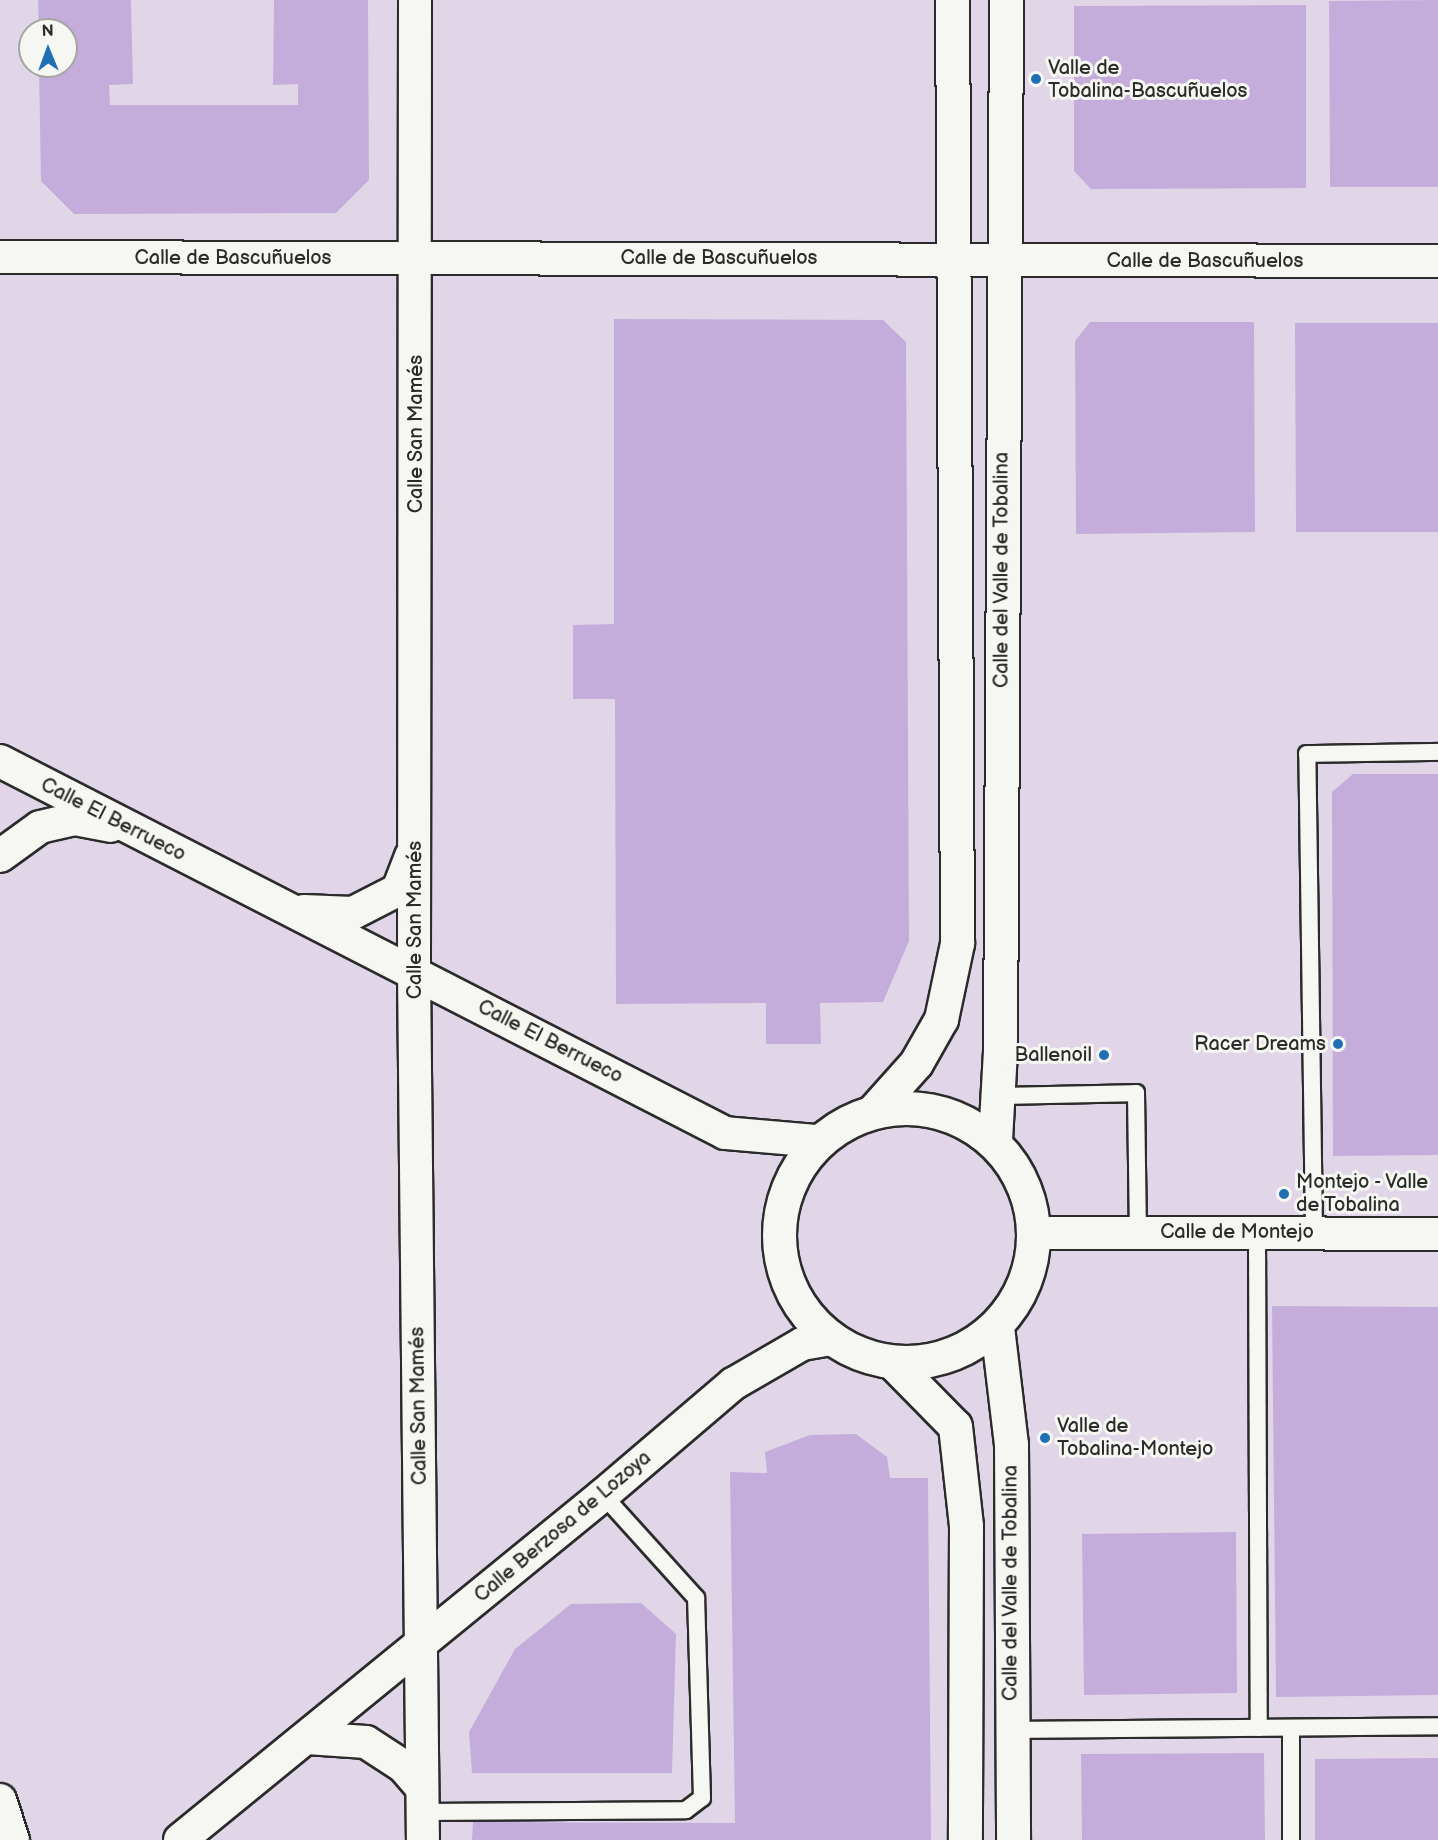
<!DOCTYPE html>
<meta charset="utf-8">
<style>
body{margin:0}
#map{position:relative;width:1438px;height:1840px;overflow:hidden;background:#ece7ed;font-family:"Balsamiq Sans",sans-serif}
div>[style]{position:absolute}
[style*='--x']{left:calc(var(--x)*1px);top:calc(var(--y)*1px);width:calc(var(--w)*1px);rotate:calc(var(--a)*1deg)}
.built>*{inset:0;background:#e0d6e8}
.building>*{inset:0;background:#c5addb}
.roads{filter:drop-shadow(2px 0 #2b2b2b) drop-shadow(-2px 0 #2b2b2b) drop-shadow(0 2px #2b2b2b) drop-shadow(0 -2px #2b2b2b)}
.lane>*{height:16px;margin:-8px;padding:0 8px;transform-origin:8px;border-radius:8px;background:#f6f6f2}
.street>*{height:32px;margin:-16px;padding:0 16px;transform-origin:16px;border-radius:16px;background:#f6f6f2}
.secondary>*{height:33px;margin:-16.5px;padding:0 16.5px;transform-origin:16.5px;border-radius:16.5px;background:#f6f6f2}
.secondary>.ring{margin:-16.5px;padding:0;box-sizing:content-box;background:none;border:33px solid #f6f6f2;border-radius:50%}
.dots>*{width:16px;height:16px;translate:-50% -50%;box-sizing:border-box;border:3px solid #f6f6f2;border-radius:50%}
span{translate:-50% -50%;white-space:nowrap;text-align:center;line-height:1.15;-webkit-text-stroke:6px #f6f6f2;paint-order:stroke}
.poi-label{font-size:20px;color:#2b2b2b}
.left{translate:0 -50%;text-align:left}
.right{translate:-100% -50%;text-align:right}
.street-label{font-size:20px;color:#2b2b2b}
.north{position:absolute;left:18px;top:18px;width:60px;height:60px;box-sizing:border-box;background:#f6f6f2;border:2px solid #a5a5a2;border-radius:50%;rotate:359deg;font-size:16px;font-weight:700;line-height:24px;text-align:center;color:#2b2b2b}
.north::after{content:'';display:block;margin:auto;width:21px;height:27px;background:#1f6fb2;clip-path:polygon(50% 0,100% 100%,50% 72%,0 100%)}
</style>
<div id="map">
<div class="built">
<i style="clip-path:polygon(evenodd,0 0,1438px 0,1438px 1840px,0 1840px,0 0,30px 30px,66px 30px,66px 66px,30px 66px,30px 30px)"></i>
</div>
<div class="building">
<i style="clip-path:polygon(38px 0,131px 0,133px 84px,109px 85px,110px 105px,298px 105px,298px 84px,273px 85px,274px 0,368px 0,369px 180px,336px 213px,74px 214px,41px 181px,39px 66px,66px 66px,66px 30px,39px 30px)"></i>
<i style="clip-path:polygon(1438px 0,1438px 187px,1330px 187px,1329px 1px)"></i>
<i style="clip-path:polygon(1306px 5px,1306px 188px,1091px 189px,1074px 171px,1074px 6px)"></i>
<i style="clip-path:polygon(614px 319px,883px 320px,906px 342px,909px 941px,883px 1002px,820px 1003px,821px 1044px,766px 1044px,766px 1003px,616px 1004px,615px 699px,573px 699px,573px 625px,614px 624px)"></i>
<i style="clip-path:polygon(1090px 322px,1254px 322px,1255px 532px,1076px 534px,1075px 341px)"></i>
<i style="clip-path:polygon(1295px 323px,1438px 323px,1438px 532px,1296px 532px)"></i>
<i style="clip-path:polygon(1353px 774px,1438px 774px,1438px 1155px,1333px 1156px,1332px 792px)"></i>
<i style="clip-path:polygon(1272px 1306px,1438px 1307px,1438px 1695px,1276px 1697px)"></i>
<i style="clip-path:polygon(856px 1434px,887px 1457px,890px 1478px,928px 1478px,931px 1840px,472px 1840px,473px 1822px,735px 1823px,730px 1472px,767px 1473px,765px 1452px,810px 1435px)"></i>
<i style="clip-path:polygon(1236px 1532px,1237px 1693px,1084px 1695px,1082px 1534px)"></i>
<i style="clip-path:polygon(641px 1603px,676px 1634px,672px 1773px,472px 1773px,469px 1732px,515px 1649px,571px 1604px)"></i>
<i style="clip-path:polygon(1264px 1753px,1265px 1840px,1082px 1840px,1081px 1754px)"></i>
<i style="clip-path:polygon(1438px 1758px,1438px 1840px,1315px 1840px,1315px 1759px)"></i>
</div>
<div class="roads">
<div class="lane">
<i style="--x:997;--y:1096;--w:139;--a:-1.2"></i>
<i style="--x:1136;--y:1093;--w:140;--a:89.2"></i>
<i style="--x:1314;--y:1231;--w:477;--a:-90.8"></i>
<i style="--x:1307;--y:754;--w:131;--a:-0.9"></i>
<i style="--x:1257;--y:1232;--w:496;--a:89.8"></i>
<i style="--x:1291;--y:1728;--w:112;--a:90"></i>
<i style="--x:1012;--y:1730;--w:426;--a:-0.5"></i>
<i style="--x:422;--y:1812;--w:264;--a:-0.4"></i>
<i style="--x:686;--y:1810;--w:20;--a:-37"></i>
<i style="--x:702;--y:1798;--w:200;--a:-91.7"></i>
<i style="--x:696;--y:1598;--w:139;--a:-132.1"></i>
</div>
<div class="street">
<i style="--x:415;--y:0;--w:972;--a:90.06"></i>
<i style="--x:414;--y:972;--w:868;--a:89.41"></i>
<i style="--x:0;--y:257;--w:1438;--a:0.16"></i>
<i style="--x:0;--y:761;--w:815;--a:27.16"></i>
<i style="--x:725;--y:1133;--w:92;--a:5"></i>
<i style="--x:0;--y:856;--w:49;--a:-35.9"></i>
<i style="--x:40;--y:827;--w:36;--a:-13"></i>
<i style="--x:75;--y:819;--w:36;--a:11"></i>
<i style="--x:304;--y:911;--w:49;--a:2.3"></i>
<i style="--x:353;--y:913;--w:51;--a:-27.1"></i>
<i style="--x:398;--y:890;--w:36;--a:-69"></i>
<i style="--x:1036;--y:1233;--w:402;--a:0.1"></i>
<i style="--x:307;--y:1738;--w:59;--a:3.9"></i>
<i style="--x:366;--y:1742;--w:44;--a:33"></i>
<i style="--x:403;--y:1766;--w:29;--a:49"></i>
<i style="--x:0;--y:1800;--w:42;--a:72"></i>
<i style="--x:180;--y:1840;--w:546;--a:-39.2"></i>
<i style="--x:603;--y:1495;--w:171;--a:-40.5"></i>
<i style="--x:733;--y:1384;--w:80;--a:-30.1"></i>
<i style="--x:802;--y:1344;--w:28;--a:-10"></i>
</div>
<div class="secondary">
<i class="ring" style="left:779px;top:1108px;width:221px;height:221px"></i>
<i style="--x:874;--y:1110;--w:63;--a:-48.2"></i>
<i style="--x:916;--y:1063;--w:51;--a:-60.4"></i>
<i style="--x:941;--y:1019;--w:78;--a:-78.1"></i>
<i style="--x:957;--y:943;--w:943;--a:-90.3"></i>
<i style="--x:995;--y:1140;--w:90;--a:-86.8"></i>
<i style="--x:1000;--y:1050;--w:1050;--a:-89.67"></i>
<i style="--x:997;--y:1327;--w:118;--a:83.2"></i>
<i style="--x:1011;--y:1444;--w:396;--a:89.7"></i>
<i style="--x:893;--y:1363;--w:88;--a:45.5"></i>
<i style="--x:955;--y:1426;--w:101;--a:83.7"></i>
<i style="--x:966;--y:1526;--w:314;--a:90.2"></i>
</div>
</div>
<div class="dots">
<i style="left:1036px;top:79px;background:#1f6fb2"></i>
<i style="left:1338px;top:1044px;background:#1f6fb2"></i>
<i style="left:1104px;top:1055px;background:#1f6fb2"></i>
<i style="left:1284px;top:1194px;background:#1f6fb2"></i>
<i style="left:1045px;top:1438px;background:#1f6fb2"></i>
</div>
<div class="poi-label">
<span class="left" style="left:1048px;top:80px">Valle de<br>Tobalina-Bascuñuelos</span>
<span class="right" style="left:1326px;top:1044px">Racer Dreams</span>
<span class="right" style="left:1092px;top:1055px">Ballenoil</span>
<span class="left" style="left:1296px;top:1194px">Montejo - Valle<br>de Tobalina</span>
<span class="left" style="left:1057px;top:1438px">Valle de<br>Tobalina-Montejo</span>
</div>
<div class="street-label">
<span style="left:233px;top:258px">Calle de Bascuñuelos</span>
<span style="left:719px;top:258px">Calle de Bascuñuelos</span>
<span style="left:1205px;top:261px">Calle de Bascuñuelos</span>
<span style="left:416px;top:434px;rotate:-90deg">Calle San Mamés</span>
<span style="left:1002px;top:570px;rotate:-90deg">Calle del Valle de Tobalina</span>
<span style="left:113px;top:820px;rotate:27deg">Calle El Berrueco</span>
<span style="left:415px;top:920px;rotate:-90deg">Calle San Mamés</span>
<span style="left:550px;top:1042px;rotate:27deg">Calle El Berrueco</span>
<span style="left:1237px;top:1232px">Calle de Montejo</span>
<span style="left:419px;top:1406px;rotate:-91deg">Calle San Mamés</span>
<span style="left:563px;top:1527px;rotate:-40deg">Calle Berzosa de Lozoya</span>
<span style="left:1011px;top:1583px;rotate:-90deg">Calle del Valle de Tobalina</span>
</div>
<div class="north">N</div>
</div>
